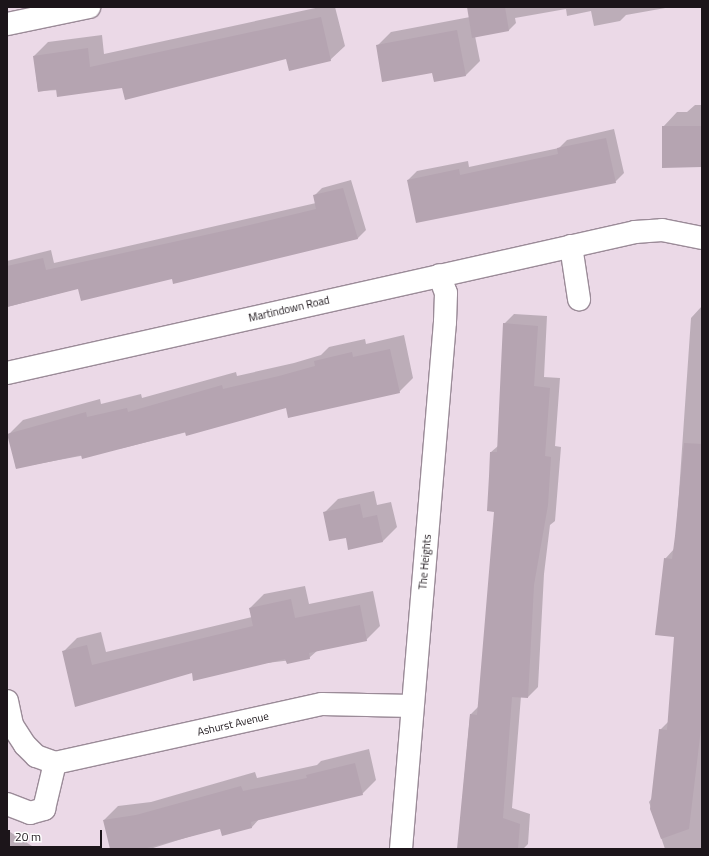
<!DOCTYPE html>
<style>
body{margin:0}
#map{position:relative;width:709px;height:856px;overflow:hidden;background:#ebd9e7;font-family:"Titillium Web",sans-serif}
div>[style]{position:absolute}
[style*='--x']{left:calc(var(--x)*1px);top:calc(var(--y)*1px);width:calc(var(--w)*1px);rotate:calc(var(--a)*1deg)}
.shadow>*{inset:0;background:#0003}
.building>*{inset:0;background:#b5a4b1}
.roads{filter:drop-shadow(1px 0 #9b8b98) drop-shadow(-1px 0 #9b8b98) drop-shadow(0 1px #9b8b98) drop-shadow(0 -1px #9b8b98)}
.minor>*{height:22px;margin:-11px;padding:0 11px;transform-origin:11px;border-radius:11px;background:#fff}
span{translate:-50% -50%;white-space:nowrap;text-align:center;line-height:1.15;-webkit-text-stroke:3px #fff;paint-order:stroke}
.street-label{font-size:11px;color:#1c151a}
.frame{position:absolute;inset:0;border:8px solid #1c151a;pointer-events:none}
.scale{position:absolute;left:8px;top:830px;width:94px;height:18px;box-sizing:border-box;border:2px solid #1c151a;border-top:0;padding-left:5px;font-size:12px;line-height:14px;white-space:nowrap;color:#1c151a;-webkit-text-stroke:3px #fff;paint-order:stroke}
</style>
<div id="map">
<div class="shadow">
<i style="clip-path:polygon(320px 7px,335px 7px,345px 46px,330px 60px,287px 58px,123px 87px,38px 91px,34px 56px,48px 42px,102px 35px,104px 54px)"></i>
<i style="clip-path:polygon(468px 7px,671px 7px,626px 15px,620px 21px,594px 26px,591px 11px,567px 16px,566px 9px,515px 18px,516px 23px,509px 30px,475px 36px,480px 61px,466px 75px,433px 71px,377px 46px,391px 32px,470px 17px)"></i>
<i style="clip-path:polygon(695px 105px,702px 105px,702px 167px,663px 127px,677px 112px,687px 112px)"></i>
<i style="clip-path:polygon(614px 129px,624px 173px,615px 182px,408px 180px,417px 171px,468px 161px,469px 167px,559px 148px,567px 140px)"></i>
<i style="clip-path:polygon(351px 180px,366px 230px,358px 238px,173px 278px,79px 288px,7px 307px,7px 261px,51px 250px,54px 263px,316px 203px,314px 196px,322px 188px)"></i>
<i style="clip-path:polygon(702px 306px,702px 849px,665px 849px,649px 802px,652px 798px,660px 730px,669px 721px,675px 636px,665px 559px,674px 549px,676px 536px,691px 318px)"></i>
<i style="clip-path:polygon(514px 314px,547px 316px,544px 377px,560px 378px,555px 446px,561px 447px,555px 521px,550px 525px,544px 574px,538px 687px,528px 697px,521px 696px,512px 808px,530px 814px,528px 844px,523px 849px,458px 849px,470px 715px,479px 706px,495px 511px,491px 452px,498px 446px,504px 324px)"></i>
<i style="clip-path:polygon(404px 335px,413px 378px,399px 392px,287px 407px,123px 448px,16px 468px,9px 434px,23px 420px,100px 399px,101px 404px,141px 394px,142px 398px,236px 372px,237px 376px,294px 363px,321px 355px,329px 347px,365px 339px,366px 344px)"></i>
<i style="clip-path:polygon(374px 491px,377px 505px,391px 502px,397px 527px,383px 541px,349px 549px,346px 536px,324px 513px,338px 499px)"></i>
<i style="clip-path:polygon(305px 586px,309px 604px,373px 591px,380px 626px,366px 640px,318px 650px,309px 658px,192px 672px,76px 706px,63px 652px,77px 638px,101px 632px,106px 652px,252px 617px,250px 608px,264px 594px)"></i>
<i style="clip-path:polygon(369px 749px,376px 780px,362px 794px,260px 818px,252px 827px,220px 827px,150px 849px,111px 849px,104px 820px,118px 806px,151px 802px,255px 772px,257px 778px,317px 765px,321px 761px)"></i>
<i style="clip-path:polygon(7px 830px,32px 846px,49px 849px,7px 849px)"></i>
</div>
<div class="building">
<i style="clip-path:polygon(467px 7px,505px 7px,509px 31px,472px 38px)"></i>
<i style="clip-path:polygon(321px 17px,331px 61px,289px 71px,286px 59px,125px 100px,122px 88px,57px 97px,56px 89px,38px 92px,33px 56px,88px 48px,90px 67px)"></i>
<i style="clip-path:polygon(457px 30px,466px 76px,434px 82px,432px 73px,382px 82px,376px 45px)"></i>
<i style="clip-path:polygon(662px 126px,702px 126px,702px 167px,662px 168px)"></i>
<i style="clip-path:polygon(606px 138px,616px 183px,416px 223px,407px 180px,459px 169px,460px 175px,558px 154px,557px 148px)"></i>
<i style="clip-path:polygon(343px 188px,358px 239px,173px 284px,172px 279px,81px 301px,78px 289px,7px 307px,7px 266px,43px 258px,46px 270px,237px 228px,316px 209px,313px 195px)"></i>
<i style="clip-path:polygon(503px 323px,538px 326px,534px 386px,550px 388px,545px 456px,551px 457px,548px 505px,534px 585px,528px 698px,512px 697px,503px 818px,520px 824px,518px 849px,457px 849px,470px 714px,477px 715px,494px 512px,487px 511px,489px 476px,490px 452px,497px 452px)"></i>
<i style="clip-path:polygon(390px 349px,400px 393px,288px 418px,286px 408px,186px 436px,185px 432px,82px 459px,81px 455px,16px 469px,7px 434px,86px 412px,87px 417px,127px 408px,128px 412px,222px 385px,223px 389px,279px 376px,315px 366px,314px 361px,352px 352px,353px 357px)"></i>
<i style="clip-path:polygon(684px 443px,702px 444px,702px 720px,689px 829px,661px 839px,650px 809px,659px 729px,667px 730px,674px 637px,655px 635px,664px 558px,672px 559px,675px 536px)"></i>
<i style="clip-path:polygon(360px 504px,363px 518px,377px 515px,383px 542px,348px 550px,346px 538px,329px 541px,323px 512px)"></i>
<i style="clip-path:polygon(291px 599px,295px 618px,360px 605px,367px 641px,309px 653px,310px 659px,287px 664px,285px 659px,193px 681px,192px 673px,75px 707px,62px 651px,87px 645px,92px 665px,253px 626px,249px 608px)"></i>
<i style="clip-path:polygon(355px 763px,363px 795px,251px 822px,252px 828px,222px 836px,220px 829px,143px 849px,110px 849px,103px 820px,136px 815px,241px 786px,243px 791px,307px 778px,306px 775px)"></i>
</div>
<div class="roads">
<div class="minor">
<i style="--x:7;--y:24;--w:84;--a:-11.7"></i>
<i style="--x:571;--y:246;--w:54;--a:81.4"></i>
<i style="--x:7;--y:373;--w:644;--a:-12.65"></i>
<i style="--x:635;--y:232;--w:27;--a:-4"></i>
<i style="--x:662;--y:230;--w:41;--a:11.3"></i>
<i style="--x:7;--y:701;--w:25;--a:78"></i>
<i style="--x:12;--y:725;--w:24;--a:57"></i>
<i style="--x:25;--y:745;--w:16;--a:45"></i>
<i style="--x:36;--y:756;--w:20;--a:20"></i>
<i style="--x:55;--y:763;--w:273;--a:-12.5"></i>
<i style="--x:322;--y:704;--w:90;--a:1.3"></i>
<i style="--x:7;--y:804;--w:25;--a:21"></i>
<i style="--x:30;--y:813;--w:15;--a:-16"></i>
<i style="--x:44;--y:809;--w:47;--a:-76.6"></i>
<i style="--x:401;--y:849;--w:529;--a:-85.23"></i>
<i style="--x:445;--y:322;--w:29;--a:-88"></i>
<i style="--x:446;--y:293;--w:19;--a:-111"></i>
</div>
</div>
<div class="street-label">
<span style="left:289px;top:309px;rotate:-13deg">Martindown Road</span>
<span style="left:425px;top:562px;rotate:-85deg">The Heights</span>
<span style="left:233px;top:724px;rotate:-13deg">Ashurst Avenue</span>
</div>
<div class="frame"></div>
<div class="scale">20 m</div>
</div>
